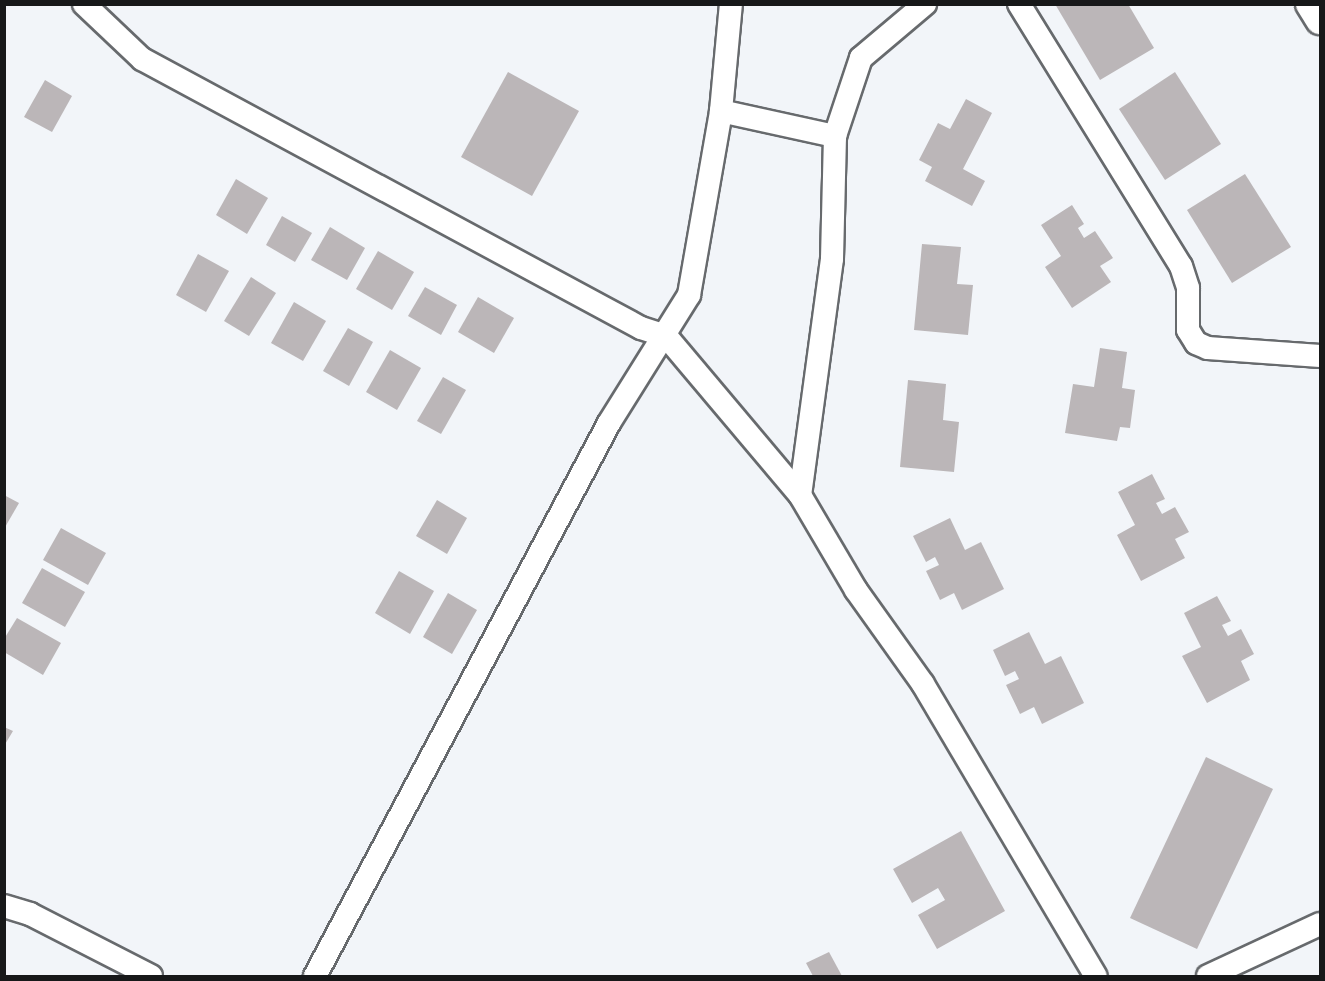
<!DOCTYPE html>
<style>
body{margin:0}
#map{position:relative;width:1325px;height:981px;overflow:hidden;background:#f2f5f9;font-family:Poppins,sans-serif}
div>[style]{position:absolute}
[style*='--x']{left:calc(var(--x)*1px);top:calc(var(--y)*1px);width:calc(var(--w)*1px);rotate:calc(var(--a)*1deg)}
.building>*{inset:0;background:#bbb6b8}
.roads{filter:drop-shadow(2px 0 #676a6d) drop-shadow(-2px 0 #676a6d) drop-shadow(0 2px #676a6d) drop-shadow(0 -2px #676a6d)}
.minor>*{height:22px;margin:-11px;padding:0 11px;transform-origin:11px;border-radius:11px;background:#fff}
.tertiary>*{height:28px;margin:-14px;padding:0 14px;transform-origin:14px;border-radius:14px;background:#fff}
span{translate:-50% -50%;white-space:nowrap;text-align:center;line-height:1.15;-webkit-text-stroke:4.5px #fff;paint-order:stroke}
.frame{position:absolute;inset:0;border:6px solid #171819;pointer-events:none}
</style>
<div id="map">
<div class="building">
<i style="clip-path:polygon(1055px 4px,1128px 4px,1154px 48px,1100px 80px)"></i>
<i style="clip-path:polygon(508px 72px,579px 111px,532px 196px,461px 157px)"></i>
<i style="clip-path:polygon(1175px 72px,1221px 144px,1165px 180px,1119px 109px)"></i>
<i style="clip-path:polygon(45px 80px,72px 96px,52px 132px,24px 117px)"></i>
<i style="clip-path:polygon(966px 99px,992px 113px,963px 169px,985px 181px,972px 206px,925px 181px,932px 167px,919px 160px,938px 123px,950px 129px)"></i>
<i style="clip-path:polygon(1245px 174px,1291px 247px,1232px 283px,1187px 210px)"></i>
<i style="clip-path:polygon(236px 179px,268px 198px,247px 234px,216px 215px)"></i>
<i style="clip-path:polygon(1072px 205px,1084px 224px,1078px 228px,1084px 238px,1095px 231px,1113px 258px,1100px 266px,1111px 282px,1072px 308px,1045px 267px,1061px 256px,1041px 225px)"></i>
<i style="clip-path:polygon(282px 216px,312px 233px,295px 262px,266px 245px)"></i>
<i style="clip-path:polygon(330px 227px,365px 248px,347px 280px,311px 260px)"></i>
<i style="clip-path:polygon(922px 244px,961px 247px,957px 284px,973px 285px,968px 335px,914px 330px)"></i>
<i style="clip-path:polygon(378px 251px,414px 272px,392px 310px,356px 289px)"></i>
<i style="clip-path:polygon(198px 254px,229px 271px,206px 312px,176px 295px)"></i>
<i style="clip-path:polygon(251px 277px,276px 293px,249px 336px,224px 321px)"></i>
<i style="clip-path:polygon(425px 287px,457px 305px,441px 335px,408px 316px)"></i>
<i style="clip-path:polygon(478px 297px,514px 318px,494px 353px,458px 332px)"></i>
<i style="clip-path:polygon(294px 302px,326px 321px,303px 361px,271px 343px)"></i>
<i style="clip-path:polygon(348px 328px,373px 342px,349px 386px,323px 371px)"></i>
<i style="clip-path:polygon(1100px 348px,1127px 352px,1122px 388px,1135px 390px,1130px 428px,1120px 427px,1117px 441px,1065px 433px,1073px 384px,1094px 387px)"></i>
<i style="clip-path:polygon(390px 350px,421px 368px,397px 410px,366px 392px)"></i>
<i style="clip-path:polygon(443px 377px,466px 390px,441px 434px,417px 421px)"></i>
<i style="clip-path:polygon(908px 380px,946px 384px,943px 420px,959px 422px,954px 472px,900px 467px)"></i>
<i style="clip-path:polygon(1152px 474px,1165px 499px,1156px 503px,1162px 514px,1175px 507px,1189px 532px,1175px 539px,1185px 558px,1141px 581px,1117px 535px,1135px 525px,1118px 492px)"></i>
<i style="clip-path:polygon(4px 495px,19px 503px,4px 529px)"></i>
<i style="clip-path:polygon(437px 500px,467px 518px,447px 554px,416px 536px)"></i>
<i style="clip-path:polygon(950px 518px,965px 550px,981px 542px,1004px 589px,962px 610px,954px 593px,940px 600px,926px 571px,939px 565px,935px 557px,926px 562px,913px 536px)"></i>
<i style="clip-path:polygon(61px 528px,106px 553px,88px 585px,43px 560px)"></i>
<i style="clip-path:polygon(42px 568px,85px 592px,65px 627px,22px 603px)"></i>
<i style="clip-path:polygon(399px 571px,434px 591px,410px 634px,375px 613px)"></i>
<i style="clip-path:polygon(448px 593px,477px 610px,452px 654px,423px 637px)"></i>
<i style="clip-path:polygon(1217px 596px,1231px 621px,1222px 625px,1228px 636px,1241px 629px,1254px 654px,1241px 661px,1250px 680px,1207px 703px,1182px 656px,1201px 647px,1184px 613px)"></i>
<i style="clip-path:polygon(17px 618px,61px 643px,43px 675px,4px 652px,4px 639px)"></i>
<i style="clip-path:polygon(1029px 632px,1045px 664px,1061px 656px,1084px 703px,1042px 724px,1034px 707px,1020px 714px,1006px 685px,1019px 679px,1015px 671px,1005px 676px,993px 650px)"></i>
<i style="clip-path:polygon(4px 727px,13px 731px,4px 746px)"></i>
<i style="clip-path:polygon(1206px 757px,1273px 789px,1197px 949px,1130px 918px)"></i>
<i style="clip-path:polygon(961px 831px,1005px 911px,937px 949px,918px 915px,945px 900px,938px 888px,912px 903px,893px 869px)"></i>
<i style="clip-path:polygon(829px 952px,842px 976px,813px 976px,806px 963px)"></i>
</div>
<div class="roads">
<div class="minor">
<i style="--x:84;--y:4;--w:80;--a:43.5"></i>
<i style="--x:142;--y:59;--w:567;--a:28.33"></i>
<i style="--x:641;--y:328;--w:26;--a:18"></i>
<i style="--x:666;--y:336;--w:208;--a:49.9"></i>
<i style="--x:800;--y:495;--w:110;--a:59.5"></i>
<i style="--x:856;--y:590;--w:115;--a:54.5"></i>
<i style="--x:923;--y:684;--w:339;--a:59.4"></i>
<i style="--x:1019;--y:4;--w:308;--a:58.3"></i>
<i style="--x:1181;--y:266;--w:23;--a:72"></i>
<i style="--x:1188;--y:288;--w:42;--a:90"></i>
<i style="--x:1188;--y:330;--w:15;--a:58"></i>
<i style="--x:1196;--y:343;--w:13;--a:23"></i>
<i style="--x:1208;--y:348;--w:112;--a:4.1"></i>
<i style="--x:721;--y:111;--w:117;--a:12.4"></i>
<i style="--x:835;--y:136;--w:123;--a:91.4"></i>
<i style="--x:832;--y:259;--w:238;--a:97.7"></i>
<i style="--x:835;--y:136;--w:82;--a:-71.6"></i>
<i style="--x:861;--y:58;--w:84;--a:-40.2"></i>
<i style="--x:4;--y:906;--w:27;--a:17"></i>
<i style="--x:30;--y:914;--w:136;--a:27.1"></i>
<i style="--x:315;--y:976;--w:626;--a:-62"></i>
<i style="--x:609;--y:423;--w:151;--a:-58"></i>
<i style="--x:689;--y:295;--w:187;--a:-80.1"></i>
<i style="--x:721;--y:111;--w:107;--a:-84.7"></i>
<i style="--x:1208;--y:976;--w:123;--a:-24.9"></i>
</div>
<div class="tertiary">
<i style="--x:1310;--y:4;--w:19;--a:58"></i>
</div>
</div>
<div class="frame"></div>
</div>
